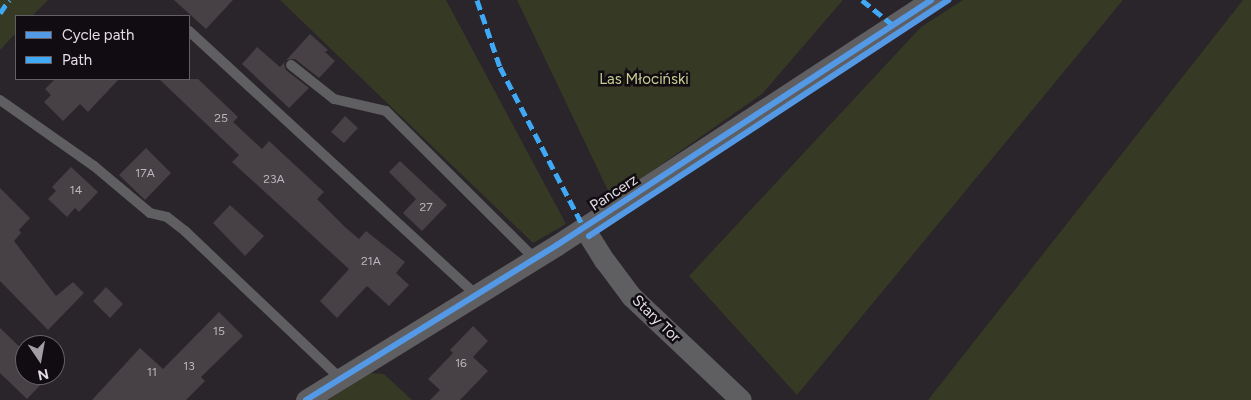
<!DOCTYPE html>
<meta charset="utf-8">
<style>
body{margin:0}
#map{position:relative;width:1251px;height:400px;overflow:hidden;background:#2a242b;font-family:Figtree,sans-serif}
div>[style]{position:absolute}
[style*='--x']{left:calc(var(--x)*1px);top:calc(var(--y)*1px);width:calc(var(--w)*1px);rotate:calc(var(--a)*1deg)}
.green>*{inset:0;background:#363924}
.building>*{inset:0;background:#474145}
.service>*{height:10px;margin:-5px;padding:0 5px;transform-origin:5px;border-radius:5px;background:#5f5e61}
.minor>*{height:21px;margin:-10.5px;padding:0 10.5px;transform-origin:10.5px;border-radius:10.5px;background:#5f5e61}
.quiet>*{height:5px;margin-top:-2.5px;transform-origin:0;background:repeating-linear-gradient(90deg,#3fa9f5 0 10px,transparent 0 15px)}
.cycleway>*{height:6px;margin:-3px;padding:0 3px;transform-origin:3px;border-radius:3px;background:#5399e6}
span{translate:-50% -50%;white-space:nowrap;text-align:center;line-height:1.15;-webkit-text-stroke:5px #110c12;paint-order:stroke}
.number-label{font-size:12px;color:#bcb5bd}
.number-label span{-webkit-text-stroke-width:0}
.park-label{font-size:15px;color:#c6ce8f}
.street-label{font-size:15px;color:#e3dce5}
.legend{position:absolute;left:15px;top:15px;width:175px;height:65px;box-sizing:border-box;background:#110c12;border:1px solid #655f66;margin:0;padding:6px 9px;list-style:none;font-size:15px;color:#e3dce5}
.legend li{display:flex;align-items:center;gap:10px;height:25px}
.legend b{width:25px;border:1px solid #655f66}
.north{position:absolute;left:15px;top:335px;width:50px;height:50px;box-sizing:border-box;background:#110c12;border:1px solid #655f66;border-radius:50%;rotate:168deg;font-size:14px;font-weight:700;line-height:20px;text-align:center;color:#e3dce5}
.north::after{content:'';display:block;margin:auto;width:18px;height:22px;background:#a29ca4;clip-path:polygon(50% 0,100% 100%,50% 72%,0 100%)}
</style>
<div id="map">
<div class="green">
<i style="clip-path:polygon(0 0,48px 0,32px 16px,16px 16px,16px 33px,0 50px)"></i>
<i style="clip-path:polygon(280px 0,446px 0,566px 224px,533px 243px)"></i>
<i style="clip-path:polygon(517px 0,843px 0,762px 94px,612px 199px)"></i>
<i style="clip-path:polygon(963px 0,1123px 0,797px 395px,689px 276px,921px 27px)"></i>
<i style="clip-path:polygon(1243px 0,1251px 0,1251px 400px,928px 400px)"></i>
<i style="clip-path:polygon(370px 373px,384px 374px,412px 400px,328px 400px)"></i>
</div>
<div class="building">
<i style="clip-path:polygon(174px 0,233px 0,206px 29px)"></i>
<i style="clip-path:polygon(310px 34px,328px 50px,325px 52px,335px 61px,319px 78px,295px 59px,286px 60px,284px 64px,286px 70px,309px 88px,289px 108px,242px 64px,257px 47px,280px 67px)"></i>
<i style="clip-path:polygon(55px 79px,119px 79px,88px 112px,80px 104px,63px 121px,44px 102px,51px 95px,45px 89px)"></i>
<i style="clip-path:polygon(159px 79px,198px 79px,238px 117px,233px 122px,262px 149px,269px 141px,324px 192px,317px 199px,345px 227px,359px 239px,366px 231px,405px 262px,396px 273px,409px 285px,389px 306px,367px 286px,337px 318px,320px 301px,349px 269px,232px 162px,239px 155px)"></i>
<i style="clip-path:polygon(345px 116px,358px 128px,344px 143px,331px 132px)"></i>
<i style="clip-path:polygon(146px 148px,171px 173px,145px 200px,119px 175px)"></i>
<i style="clip-path:polygon(400px 161px,447px 205px,422px 231px,403px 213px,416px 199px,389px 172px)"></i>
<i style="clip-path:polygon(71px 167px,98px 192px,79px 212px,75px 208px,67px 217px,48px 199px,56px 191px,52px 187px)"></i>
<i style="clip-path:polygon(0 188px,30px 218px,19px 230px,21px 233px,14px 241px,56px 296px,73px 282px,84px 293px,48px 330px,0 281px)"></i>
<i style="clip-path:polygon(230px 205px,264px 236px,245px 256px,213px 223px)"></i>
<i style="clip-path:polygon(106px 287px,123px 304px,110px 318px,93px 301px)"></i>
<i style="clip-path:polygon(219px 312px,243px 336px,201px 377px,205px 381px,186px 400px,92px 400px,140px 348px,163px 369px)"></i>
<i style="clip-path:polygon(473px 326px,488px 341px,473px 357px,488px 371px,460px 400px,430px 400px,440px 390px,428px 379px,453px 353px,450px 350px)"></i>
<i style="clip-path:polygon(0 328px,25px 352px,25px 375px,49px 376px,27px 399px,0 373px)"></i>
</div>
<div class="service">
<i style="--x:189;--y:31;--w:389;--a:42.6"></i>
<i style="--x:291;--y:65;--w:55;--a:38.3"></i>
<i style="--x:334;--y:99;--w:53;--a:13"></i>
<i style="--x:386;--y:111;--w:209;--a:44.8"></i>
<i style="--x:0;--y:100;--w:115;--a:35.1"></i>
<i style="--x:94;--y:166;--w:73;--a:40"></i>
<i style="--x:150;--y:213;--w:17;--a:13"></i>
<i style="--x:167;--y:217;--w:23;--a:38"></i>
<i style="--x:185;--y:231;--w:214;--a:43.5"></i>
</div>
<div class="minor">
<i style="--x:584;--y:228;--w:39;--a:58"></i>
<i style="--x:605;--y:261;--w:44;--a:53.4"></i>
<i style="--x:631;--y:296;--w:151;--a:43.4"></i>
<i style="--x:306;--y:400;--w:295;--a:-31.7"></i>
<i style="--x:557;--y:245;--w:447;--a:-33.2"></i>
</div>
<div class="quiet">
<i style="--x:477;--y:0;--w:71;--a:71.1"></i>
<i style="--x:500;--y:67;--w:182;--a:62.4"></i>
<i style="--x:862;--y:0;--w:40;--a:39"></i>
<i style="--x:0;--y:13;--w:16;--a:-55"></i>
</div>
<div class="cycleway">
<i style="--x:589;--y:236;--w:430;--a:-33.3"></i>
<i style="--x:306;--y:400;--w:295;--a:-31.7"></i>
<i style="--x:557;--y:245;--w:447;--a:-33.2"></i>
</div>
<div class="number-label">
<span style="left:221px;top:119px">25</span>
<span style="left:145px;top:174px">17A</span>
<span style="left:274px;top:180px">23A</span>
<span style="left:76px;top:191px">14</span>
<span style="left:426px;top:208px">27</span>
<span style="left:371px;top:262px">21A</span>
<span style="left:219px;top:332px">15</span>
<span style="left:461px;top:364px">16</span>
<span style="left:189px;top:367px">13</span>
<span style="left:152px;top:373px">11</span>
</div>
<div class="park-label">
<span style="left:644px;top:80px">Las Młociński</span>
</div>
<div class="street-label">
<span style="left:614px;top:193px;rotate:-33deg">Pancerz</span>
<span style="left:656px;top:319px;rotate:44deg">Stary Tor</span>
</div>
<ul class="legend">
<li><b style="height:6px;background:#5399e6"></b>Cycle path</li>
<li><b style="height:6px;background:#3fa9f5"></b>Path</li>
</ul>
<div class="north">N</div>
</div>
